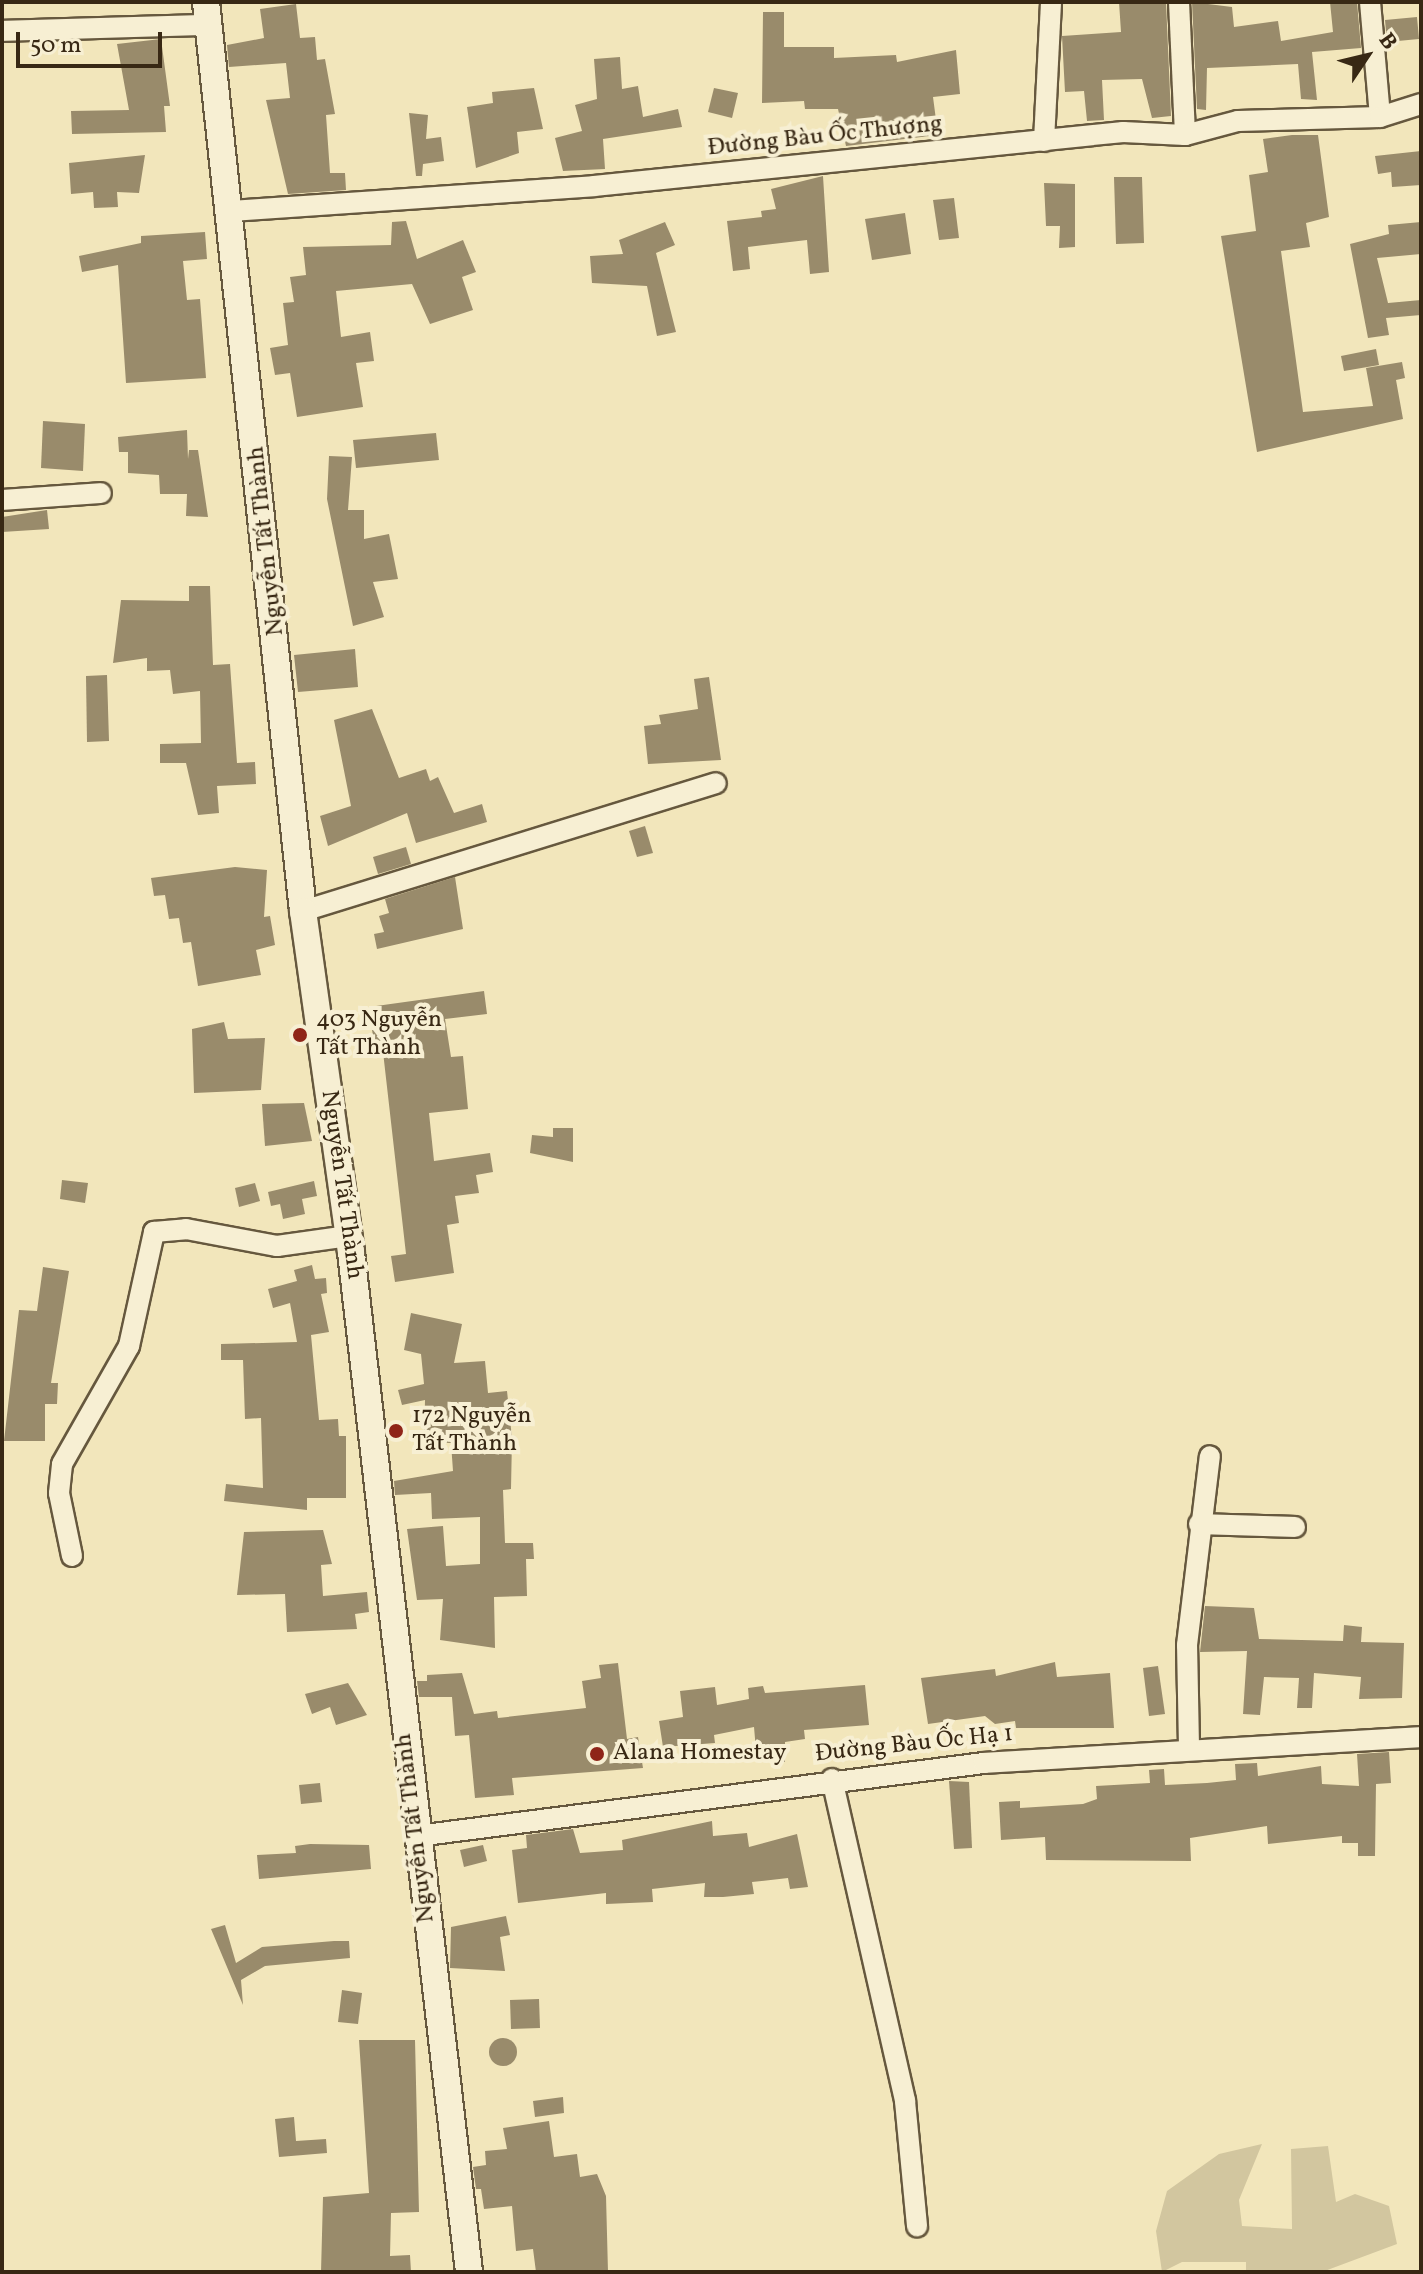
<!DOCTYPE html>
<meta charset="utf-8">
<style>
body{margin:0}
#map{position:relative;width:1423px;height:2274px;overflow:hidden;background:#f2e6bb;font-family:Vollkorn,serif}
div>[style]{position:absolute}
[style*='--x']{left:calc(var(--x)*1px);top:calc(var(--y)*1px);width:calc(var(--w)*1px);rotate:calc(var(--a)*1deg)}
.green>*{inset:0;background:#d2c69f}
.building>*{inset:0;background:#998b6b}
.round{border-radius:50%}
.roads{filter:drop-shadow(2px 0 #66583e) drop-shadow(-2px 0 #66583e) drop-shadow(0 2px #66583e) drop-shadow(0 -2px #66583e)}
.minor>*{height:20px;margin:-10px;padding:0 10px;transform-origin:10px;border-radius:10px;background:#f7efd3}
.secondary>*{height:26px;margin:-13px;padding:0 13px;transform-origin:13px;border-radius:13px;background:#f7efd3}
.dots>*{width:22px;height:22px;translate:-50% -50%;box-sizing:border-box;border:4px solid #f7efd3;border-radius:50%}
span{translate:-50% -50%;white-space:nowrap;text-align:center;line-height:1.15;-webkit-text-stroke:8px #f7efd3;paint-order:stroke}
.street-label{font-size:24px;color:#382814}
.poi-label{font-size:24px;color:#382814}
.left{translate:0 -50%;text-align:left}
.frame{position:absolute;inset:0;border:4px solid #382814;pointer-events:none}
.north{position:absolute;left:1327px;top:16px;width:80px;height:80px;-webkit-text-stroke:6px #f7efd3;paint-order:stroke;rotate:55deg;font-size:22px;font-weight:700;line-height:32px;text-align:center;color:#382814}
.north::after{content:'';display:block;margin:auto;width:28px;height:36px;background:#382814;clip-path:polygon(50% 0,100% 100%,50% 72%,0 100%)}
.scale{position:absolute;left:16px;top:32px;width:146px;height:36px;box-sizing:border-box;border:4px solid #382814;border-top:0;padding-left:10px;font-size:24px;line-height:28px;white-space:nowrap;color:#382814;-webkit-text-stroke:6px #f7efd3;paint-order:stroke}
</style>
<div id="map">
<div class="green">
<i style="clip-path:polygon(1262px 2144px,1239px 2200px,1242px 2226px,1292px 2229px,1291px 2149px,1328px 2146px,1336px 2202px,1355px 2194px,1389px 2206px,1397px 2244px,1322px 2272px,1246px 2272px,1246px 2262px,1182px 2262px,1162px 2272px,1156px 2231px,1167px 2191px,1219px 2154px)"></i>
</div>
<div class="building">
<i style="clip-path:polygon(1119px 2px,1166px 2px,1171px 116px,1152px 118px,1142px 79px,1102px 80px,1104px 120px,1087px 121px,1084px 91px,1065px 92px,1062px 36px,1121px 32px)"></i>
<i style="clip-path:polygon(1192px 2px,1232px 7px,1234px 27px,1278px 21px,1281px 41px,1333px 32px,1330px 2px,1357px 2px,1361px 48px,1312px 52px,1317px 100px,1301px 99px,1298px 64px,1207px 68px,1206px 110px,1197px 109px)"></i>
<i style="clip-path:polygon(296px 4px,300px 38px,315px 37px,317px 60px,325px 59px,335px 114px,326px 115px,330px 173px,345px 173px,346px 190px,288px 194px,266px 100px,290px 98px,286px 63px,229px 67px,227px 45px,264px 38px,260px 9px)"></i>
<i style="clip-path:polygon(763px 12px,784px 12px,784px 47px,834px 47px,834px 58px,896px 55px,897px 62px,956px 50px,960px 94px,933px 97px,938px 135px,846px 146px,838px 109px,805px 109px,804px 101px,762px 103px)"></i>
<i style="clip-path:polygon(1417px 17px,1419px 39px,1387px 42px,1385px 20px)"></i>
<i style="clip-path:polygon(161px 39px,170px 106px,164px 106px,166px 132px,72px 134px,71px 111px,129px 110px,117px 44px)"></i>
<i style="clip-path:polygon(620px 57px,622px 89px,638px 86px,643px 117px,678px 109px,682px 127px,603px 139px,605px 169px,563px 171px,555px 138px,582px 131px,575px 105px,597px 99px,594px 59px)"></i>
<i style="clip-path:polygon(534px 88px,543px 129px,517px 132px,519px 153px,476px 168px,467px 107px,493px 103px,492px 92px)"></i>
<i style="clip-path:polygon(714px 88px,738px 93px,732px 118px,708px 112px)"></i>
<i style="clip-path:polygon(409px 113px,428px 115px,426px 139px,441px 137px,444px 161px,423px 164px,422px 176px,416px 176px)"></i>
<i style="clip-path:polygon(1292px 135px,1318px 135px,1329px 217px,1306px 223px,1310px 247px,1281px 251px,1303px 412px,1373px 406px,1366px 368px,1402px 362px,1405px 378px,1396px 380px,1403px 419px,1257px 452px,1221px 236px,1256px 231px,1249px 175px,1268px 172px,1263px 139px)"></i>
<i style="clip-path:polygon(1421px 151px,1421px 185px,1392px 187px,1391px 172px,1378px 174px,1375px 156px)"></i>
<i style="clip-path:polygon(145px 155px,139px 193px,117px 192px,118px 207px,94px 208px,93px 192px,71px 194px,69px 163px)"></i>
<i style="clip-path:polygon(823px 176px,829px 272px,810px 274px,807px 240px,748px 247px,750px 269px,733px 271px,727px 221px,762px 217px,761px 211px,776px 209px,771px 189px)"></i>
<i style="clip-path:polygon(1114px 177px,1142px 177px,1144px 243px,1116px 244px)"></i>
<i style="clip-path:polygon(1044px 183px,1075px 184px,1075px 247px,1059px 248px,1060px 226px,1046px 226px)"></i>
<i style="clip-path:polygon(954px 198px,959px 238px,939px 240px,933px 200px)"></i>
<i style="clip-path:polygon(905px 213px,911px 254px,872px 260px,865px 219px)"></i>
<i style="clip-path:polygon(406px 221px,417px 259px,463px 240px,476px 272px,462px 277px,473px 310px,430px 324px,412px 284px,336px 291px,341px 337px,370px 332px,374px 361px,356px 363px,363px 407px,297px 417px,290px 373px,275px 375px,270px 348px,288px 345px,283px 303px,294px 302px,290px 277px,306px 275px,303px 247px,391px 245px,392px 222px)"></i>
<i style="clip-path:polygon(665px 222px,675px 245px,656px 253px,676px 332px,657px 336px,647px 286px,592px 283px,590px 256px,623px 254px,619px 240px)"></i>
<i style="clip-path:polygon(1421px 222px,1421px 254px,1377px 258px,1388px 303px,1421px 300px,1421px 315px,1386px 318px,1389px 335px,1368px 338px,1350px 244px,1389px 234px,1388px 225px)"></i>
<i style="clip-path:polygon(205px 232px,207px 259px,183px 261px,187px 300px,200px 299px,206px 378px,126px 383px,118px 265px,82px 272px,79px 256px,141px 243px,141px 236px)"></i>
<i style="clip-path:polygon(1376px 349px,1379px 365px,1344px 371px,1341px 356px)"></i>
<i style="clip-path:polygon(43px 421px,85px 424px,83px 471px,41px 468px)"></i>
<i style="clip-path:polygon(187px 430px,188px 459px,189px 450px,198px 450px,208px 517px,186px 516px,187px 494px,160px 494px,159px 475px,128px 473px,128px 452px,119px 452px,118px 437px)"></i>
<i style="clip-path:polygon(436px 433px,439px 460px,356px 468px,353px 440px)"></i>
<i style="clip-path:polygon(329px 456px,352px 457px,348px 510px,364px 510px,364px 539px,389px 534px,398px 579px,373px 582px,384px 617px,353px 626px,327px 499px)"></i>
<i style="clip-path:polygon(47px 510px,49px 529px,2px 532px,2px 517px)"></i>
<i style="clip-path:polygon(189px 586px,210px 586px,213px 665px,230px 664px,237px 763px,255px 762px,256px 784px,217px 786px,219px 813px,198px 815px,186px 763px,160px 763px,160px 744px,201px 743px,200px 691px,173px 694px,170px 670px,147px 671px,147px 658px,113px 663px,121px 600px,189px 601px)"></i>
<i style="clip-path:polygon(355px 649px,358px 687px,298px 692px,294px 655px)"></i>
<i style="clip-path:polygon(107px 675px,109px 741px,87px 742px,86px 676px)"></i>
<i style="clip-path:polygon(709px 677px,721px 760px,648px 764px,644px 726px,661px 724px,659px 715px,698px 709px,694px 679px)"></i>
<i style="clip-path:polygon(372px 709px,399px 778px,426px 769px,430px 781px,438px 777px,454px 813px,482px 804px,487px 822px,416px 843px,407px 813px,328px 846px,320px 816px,351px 806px,334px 720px)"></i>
<i style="clip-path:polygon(645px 826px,653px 853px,637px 857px,629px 831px)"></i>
<i style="clip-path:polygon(406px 847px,411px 864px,378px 874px,373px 857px)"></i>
<i style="clip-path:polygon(235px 867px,267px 870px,264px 917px,270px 916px,275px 945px,256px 950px,261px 975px,198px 986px,191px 942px,183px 943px,179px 918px,169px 919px,165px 895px,154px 896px,151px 878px)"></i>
<i style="clip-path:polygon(455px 877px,463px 929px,377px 949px,374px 934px,384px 932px,379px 916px,389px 913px,385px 899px)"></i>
<i style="clip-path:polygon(484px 991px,487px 1014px,445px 1019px,451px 1057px,463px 1056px,468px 1109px,429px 1113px,434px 1161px,490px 1153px,493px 1172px,476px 1175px,479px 1193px,455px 1196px,459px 1223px,447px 1225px,454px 1273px,395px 1282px,391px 1256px,406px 1254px,382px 1043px,374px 1044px,369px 1007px)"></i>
<i style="clip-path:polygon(224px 1022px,228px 1039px,265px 1038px,261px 1090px,194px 1093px,192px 1029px)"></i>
<i style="clip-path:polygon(304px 1103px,312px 1141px,265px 1146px,262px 1104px)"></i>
<i style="clip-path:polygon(553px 1128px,573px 1128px,573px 1162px,530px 1153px,532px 1135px,553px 1137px)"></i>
<i style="clip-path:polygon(62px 1180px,88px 1183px,85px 1203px,60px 1199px)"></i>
<i style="clip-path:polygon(314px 1181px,317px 1196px,302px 1199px,305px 1214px,283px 1219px,280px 1204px,271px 1206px,268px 1192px)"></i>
<i style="clip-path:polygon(255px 1183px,260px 1201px,239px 1207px,235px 1188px)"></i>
<i style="clip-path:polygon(312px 1265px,315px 1279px,326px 1278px,327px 1293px,321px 1294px,329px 1332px,311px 1335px,319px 1420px,338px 1419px,339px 1436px,346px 1436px,346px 1498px,307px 1498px,307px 1510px,224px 1501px,226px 1484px,263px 1488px,261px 1418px,245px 1419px,243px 1360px,221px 1360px,221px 1344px,297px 1342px,290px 1303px,273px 1308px,268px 1289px,297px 1281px,294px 1270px)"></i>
<i style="clip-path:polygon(43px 1267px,69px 1271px,51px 1383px,58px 1383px,57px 1404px,45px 1404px,45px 1441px,4px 1441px,19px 1310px,37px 1311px)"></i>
<i style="clip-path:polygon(411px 1313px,462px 1324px,454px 1363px,485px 1361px,488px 1393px,507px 1391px,512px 1438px,511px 1489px,503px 1490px,505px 1543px,533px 1543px,534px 1559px,526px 1559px,527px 1596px,494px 1597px,495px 1648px,440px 1640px,443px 1599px,417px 1600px,407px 1529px,443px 1526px,446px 1566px,480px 1564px,480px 1517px,432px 1519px,431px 1493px,395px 1495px,394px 1481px,453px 1471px,451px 1443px,424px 1442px,425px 1400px,402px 1405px,398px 1390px,424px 1384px,421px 1354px,404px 1350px)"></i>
<i style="clip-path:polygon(323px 1530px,332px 1564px,321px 1565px,323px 1596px,367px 1592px,369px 1612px,355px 1614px,357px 1629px,287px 1632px,285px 1594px,237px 1595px,244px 1532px)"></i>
<i style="clip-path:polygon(1205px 1606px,1254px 1608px,1259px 1639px,1343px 1641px,1344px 1625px,1362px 1627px,1361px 1642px,1404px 1643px,1402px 1698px,1359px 1699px,1361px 1677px,1314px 1673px,1312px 1708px,1297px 1708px,1299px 1678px,1264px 1677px,1260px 1715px,1243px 1714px,1247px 1651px,1200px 1652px)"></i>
<i style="clip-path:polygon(1055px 1662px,1057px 1677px,1110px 1673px,1114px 1728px,1016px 1728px,1015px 1721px,995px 1724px,985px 1716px,928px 1724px,921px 1678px,995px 1669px,996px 1676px)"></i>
<i style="clip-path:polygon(618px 1663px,627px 1739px,638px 1737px,643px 1768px,512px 1778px,514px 1795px,475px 1798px,469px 1735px,455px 1736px,452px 1697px,419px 1697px,417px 1681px,427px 1681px,427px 1675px,462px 1673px,474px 1714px,497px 1711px,498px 1718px,586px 1708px,582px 1681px,601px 1678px,599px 1665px)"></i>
<i style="clip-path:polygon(1158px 1666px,1165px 1714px,1149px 1716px,1143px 1668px)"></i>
<i style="clip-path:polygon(348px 1683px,367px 1715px,336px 1725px,330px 1707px,312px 1714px,305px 1694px)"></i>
<i style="clip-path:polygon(865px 1685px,869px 1725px,804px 1730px,805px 1739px,785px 1742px,785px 1762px,757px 1762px,754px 1727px,714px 1735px,715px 1743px,663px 1747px,659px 1721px,683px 1717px,680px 1691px,715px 1687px,717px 1705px,749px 1699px,748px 1688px,763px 1686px,765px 1693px)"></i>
<i style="clip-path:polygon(1389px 1752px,1391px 1783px,1376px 1784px,1375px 1856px,1358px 1856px,1358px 1843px,1342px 1843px,1342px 1836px,1268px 1844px,1267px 1826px,1190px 1838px,1191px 1861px,1046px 1860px,1045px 1837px,1001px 1840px,999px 1802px,1020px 1801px,1020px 1808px,1083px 1804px,1097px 1799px,1096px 1786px,1150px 1783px,1149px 1770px,1164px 1769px,1165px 1785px,1207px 1783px,1236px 1780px,1235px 1764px,1257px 1763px,1258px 1776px,1321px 1766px,1322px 1784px,1359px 1786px,1357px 1754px)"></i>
<i style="clip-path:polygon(949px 1781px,969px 1782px,972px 1848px,954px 1849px)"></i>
<i style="clip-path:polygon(320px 1783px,322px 1802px,301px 1804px,299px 1785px)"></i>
<i style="clip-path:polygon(712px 1821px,713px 1836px,747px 1833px,749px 1847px,797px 1834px,808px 1887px,790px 1889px,788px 1878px,752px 1882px,754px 1894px,723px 1897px,704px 1897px,705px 1883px,652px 1889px,653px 1902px,606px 1904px,606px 1893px,518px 1903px,512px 1850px,527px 1848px,526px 1835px,573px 1829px,580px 1853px,623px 1850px,622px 1840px)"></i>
<i style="clip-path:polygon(310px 1844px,369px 1845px,371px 1869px,259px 1879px,257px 1855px,296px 1853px,295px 1846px)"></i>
<i style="clip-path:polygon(483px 1845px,487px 1861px,464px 1867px,460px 1850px)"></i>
<i style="clip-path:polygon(506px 1916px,510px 1935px,500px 1937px,505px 1971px,450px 1968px,451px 1927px)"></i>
<i style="clip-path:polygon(225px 1925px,236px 1963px,262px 1947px,334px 1941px,349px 1941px,350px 1958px,265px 1966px,241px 1980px,243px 2005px,211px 1929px)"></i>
<i style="clip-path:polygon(342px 1990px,362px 1993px,358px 2024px,338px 2022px)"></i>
<i style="clip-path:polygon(539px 1999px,540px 2028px,511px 2029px,510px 2000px)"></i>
<i class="round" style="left:489px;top:2038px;width:28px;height:28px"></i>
<i style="clip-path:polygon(359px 2040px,415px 2040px,419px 2212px,391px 2213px,390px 2256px,410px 2255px,411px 2272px,321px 2272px,323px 2197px,369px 2193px)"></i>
<i style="clip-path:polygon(563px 2097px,564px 2113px,535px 2117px,533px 2101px)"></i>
<i style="clip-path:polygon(294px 2117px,296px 2141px,326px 2139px,327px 2153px,279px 2157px,275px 2119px)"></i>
<i style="clip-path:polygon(549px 2121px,554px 2157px,577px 2154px,580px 2177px,597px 2174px,606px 2196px,608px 2272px,536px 2272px,533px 2249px,516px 2251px,512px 2206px,484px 2209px,481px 2189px,476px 2189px,473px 2167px,486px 2165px,485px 2151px,507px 2149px,503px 2128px)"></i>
</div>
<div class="roads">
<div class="minor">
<i style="--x:1179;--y:2;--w:133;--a:87.4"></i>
<i style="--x:1370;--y:2;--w:115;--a:85"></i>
<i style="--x:2;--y:31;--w:207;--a:-1.7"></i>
<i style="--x:1044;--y:141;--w:139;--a:-87.1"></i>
<i style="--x:230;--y:211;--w:365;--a:-3.9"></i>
<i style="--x:594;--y:186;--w:532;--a:-5.83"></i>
<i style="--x:1123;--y:132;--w:62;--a:2.8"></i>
<i style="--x:1185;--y:135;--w:55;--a:-14.8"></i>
<i style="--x:1238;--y:121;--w:142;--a:-1.6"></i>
<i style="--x:1380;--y:117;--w:43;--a:-17.6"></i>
<i style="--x:2;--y:500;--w:99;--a:-4"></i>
<i style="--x:303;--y:911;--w:432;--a:-17.2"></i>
<i style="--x:1199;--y:1524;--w:96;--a:1.8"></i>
<i style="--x:72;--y:1556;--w:64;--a:-101.7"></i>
<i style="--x:59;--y:1493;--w:29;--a:-84"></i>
<i style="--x:62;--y:1464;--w:136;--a:-60.4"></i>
<i style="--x:129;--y:1346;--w:117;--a:-77.6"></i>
<i style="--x:154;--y:1232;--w:32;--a:-5"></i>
<i style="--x:186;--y:1229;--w:93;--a:10.6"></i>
<i style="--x:277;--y:1246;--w:72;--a:-8"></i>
<i style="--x:1189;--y:1747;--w:102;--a:-91.1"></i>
<i style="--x:1187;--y:1645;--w:190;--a:-83.1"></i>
<i style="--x:832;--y:1779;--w:330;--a:77.2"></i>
<i style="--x:905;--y:2101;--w:126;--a:84.5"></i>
<i style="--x:417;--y:1836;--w:572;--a:-7.34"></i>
<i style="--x:984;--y:1763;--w:438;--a:-3.4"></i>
</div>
<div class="secondary">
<i style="--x:206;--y:2;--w:914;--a:83.91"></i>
<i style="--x:303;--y:911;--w:344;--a:82"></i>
<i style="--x:351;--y:1252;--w:1027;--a:83.4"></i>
</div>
</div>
<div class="dots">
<i style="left:300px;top:1035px;background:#8f2418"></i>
<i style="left:396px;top:1431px;background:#8f2418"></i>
<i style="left:597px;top:1754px;background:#8f2418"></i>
</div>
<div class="street-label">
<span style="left:825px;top:137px;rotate:-6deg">Đường Bàu Ốc Thượng</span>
<span style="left:267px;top:541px;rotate:-96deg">Nguyễn Tất Thành</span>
<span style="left:341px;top:1185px;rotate:82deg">Nguyễn Tất Thành</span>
<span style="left:914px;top:1745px;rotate:-6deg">Đường Bàu Ốc Hạ 1</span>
<span style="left:416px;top:1828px;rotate:-97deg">Nguyễn Tất Thành</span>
</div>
<div class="poi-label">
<span class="left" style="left:316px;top:1035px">403 Nguyễn<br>Tất Thành</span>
<span class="left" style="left:412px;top:1431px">172 Nguyễn<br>Tất Thành</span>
<span class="left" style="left:613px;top:1754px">Alana Homestay</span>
</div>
<div class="frame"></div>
<div class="north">B</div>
<div class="scale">50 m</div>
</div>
